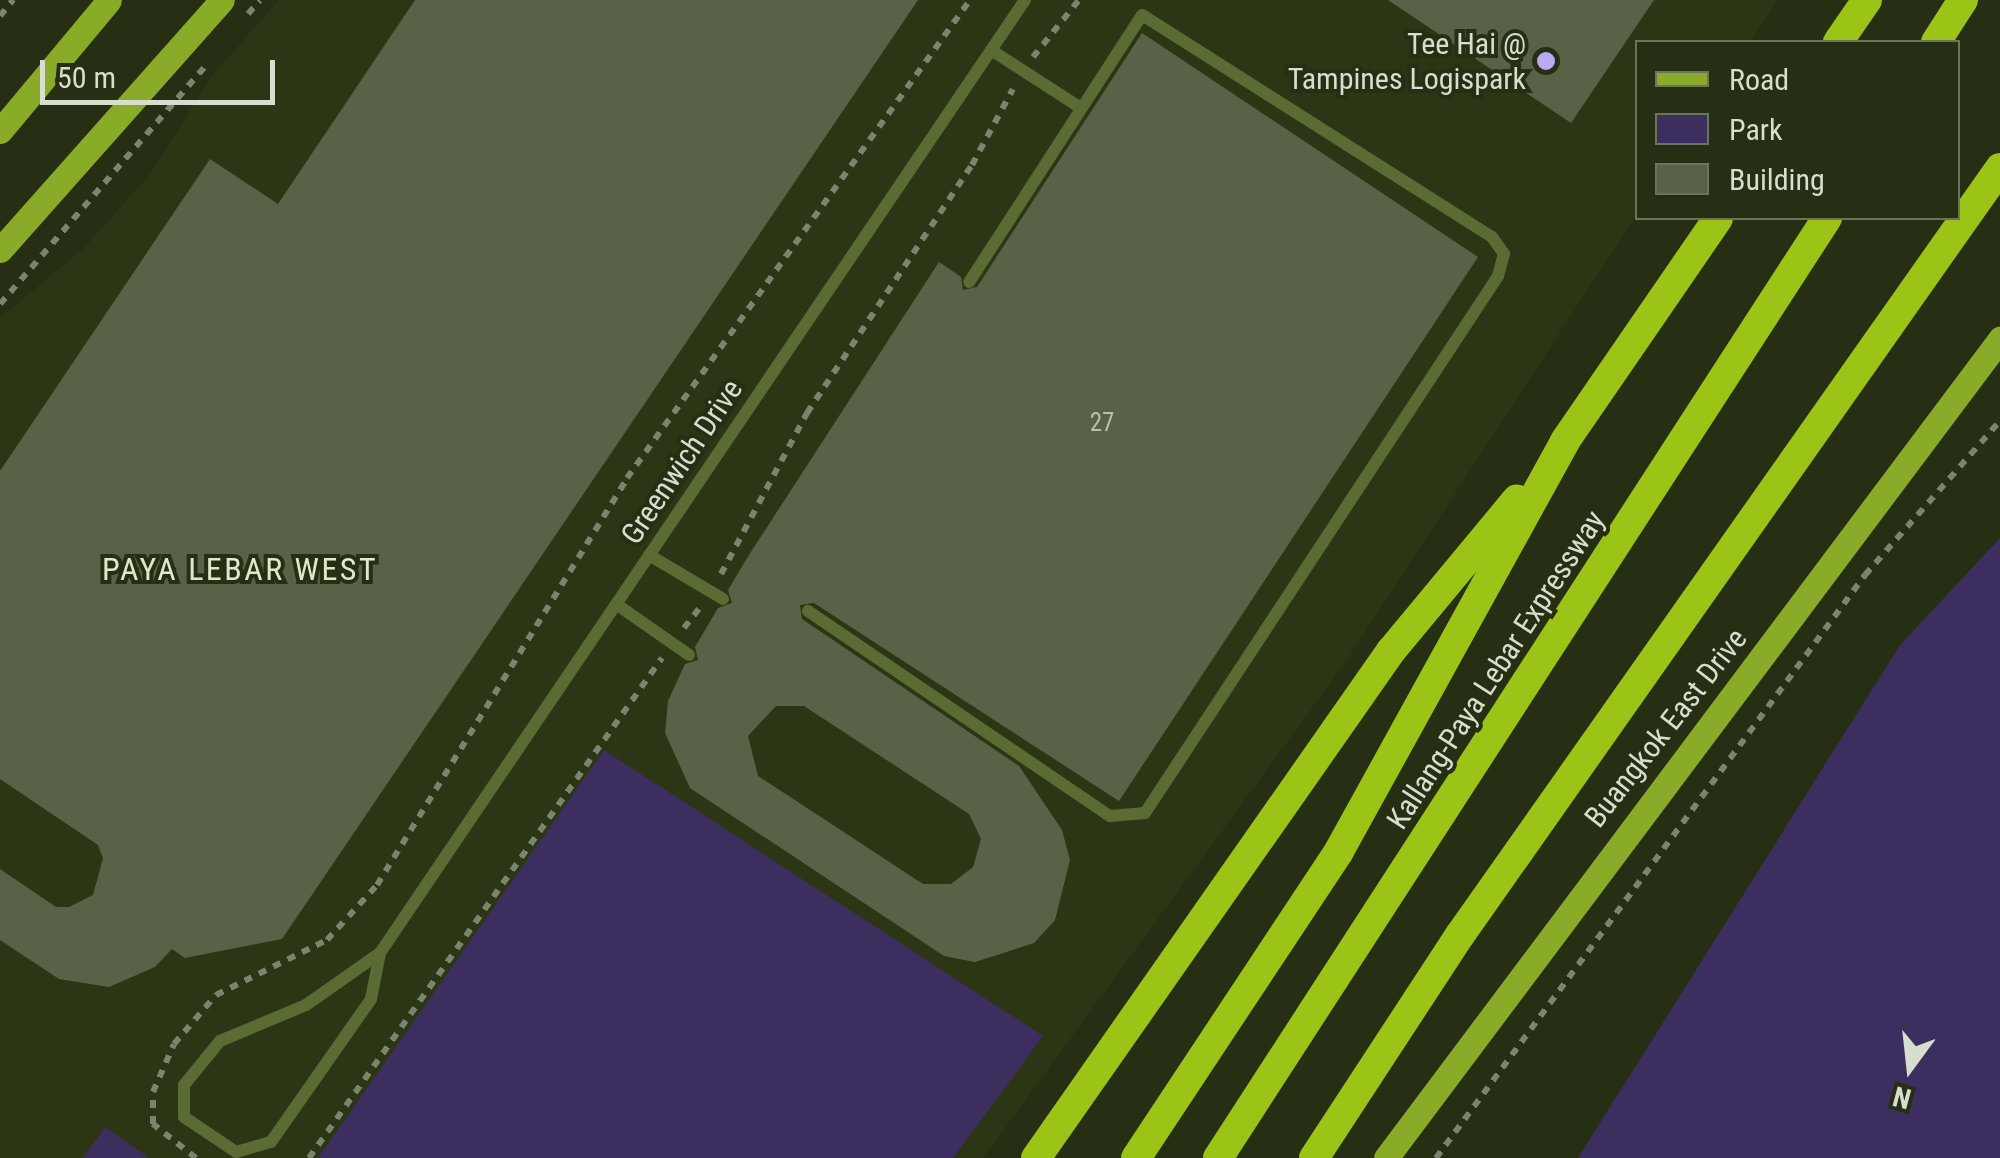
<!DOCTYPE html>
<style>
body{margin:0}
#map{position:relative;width:2000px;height:1158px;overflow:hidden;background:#262e14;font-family:"Roboto Condensed",sans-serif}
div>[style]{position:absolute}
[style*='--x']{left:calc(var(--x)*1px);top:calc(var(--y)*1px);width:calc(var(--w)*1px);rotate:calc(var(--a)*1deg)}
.built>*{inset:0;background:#2c3615}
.green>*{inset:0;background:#3d2e60}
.building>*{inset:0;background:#596246}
.path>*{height:6px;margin-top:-3px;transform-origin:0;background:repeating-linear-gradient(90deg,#7c836e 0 8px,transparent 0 16px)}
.lane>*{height:12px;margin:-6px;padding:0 6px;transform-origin:6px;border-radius:6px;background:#5a6b33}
.primary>*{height:25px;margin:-12.5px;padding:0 12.5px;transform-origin:12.5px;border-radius:12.5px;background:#89ab28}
.highway>*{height:30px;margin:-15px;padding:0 15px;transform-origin:15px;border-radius:15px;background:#9bc417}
.dots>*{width:28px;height:28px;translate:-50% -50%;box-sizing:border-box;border:5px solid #262e14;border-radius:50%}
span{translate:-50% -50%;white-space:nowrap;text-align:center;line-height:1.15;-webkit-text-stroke:8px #262e14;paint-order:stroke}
.number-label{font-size:25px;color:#b8bfac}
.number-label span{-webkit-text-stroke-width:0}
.poi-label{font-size:30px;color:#d8dece}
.right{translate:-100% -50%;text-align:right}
.street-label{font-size:30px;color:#d8dece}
.neighbourhood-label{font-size:32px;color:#dde9c9;letter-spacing:2.5px}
.legend{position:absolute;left:1635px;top:40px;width:325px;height:180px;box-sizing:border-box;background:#262e14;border:2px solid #6d745e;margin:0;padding:12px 18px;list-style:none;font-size:30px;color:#d8dece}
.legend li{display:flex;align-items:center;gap:20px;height:50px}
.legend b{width:50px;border:2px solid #6d745e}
.north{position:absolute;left:1860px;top:1018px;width:100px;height:100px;-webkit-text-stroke:8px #262e14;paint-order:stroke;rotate:195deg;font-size:28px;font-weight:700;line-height:40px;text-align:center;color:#d8dece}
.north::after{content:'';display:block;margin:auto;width:35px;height:45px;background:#d8dece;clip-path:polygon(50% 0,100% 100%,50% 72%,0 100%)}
.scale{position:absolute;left:40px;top:60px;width:235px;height:45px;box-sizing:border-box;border:5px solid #d8dece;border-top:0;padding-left:12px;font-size:30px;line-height:35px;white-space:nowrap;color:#d8dece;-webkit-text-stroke:8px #262e14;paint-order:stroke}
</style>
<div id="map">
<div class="built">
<i style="clip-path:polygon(279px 0,1778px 0,1750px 42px,1638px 42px,1637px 214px,1345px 663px,983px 1158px,0 1158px,0 318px,85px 247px,151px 173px,211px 77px)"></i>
</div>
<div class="green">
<i style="clip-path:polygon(2000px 538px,2000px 1158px,1578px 1158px,1900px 645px)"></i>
<i style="clip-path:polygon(604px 750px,1043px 1036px,953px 1158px,318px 1158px)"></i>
<i style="clip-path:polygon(105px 1127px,149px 1158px,83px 1158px)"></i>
</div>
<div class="building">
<i style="clip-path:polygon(415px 0,918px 0,282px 939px,185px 958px,172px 949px,155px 967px,109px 987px,59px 979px,0 940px,0 869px,56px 907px,69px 907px,93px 895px,103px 858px,98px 845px,0 779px,0 471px,210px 159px,278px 204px)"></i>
<i style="clip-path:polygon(1388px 0,1654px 0,1571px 123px)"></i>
<i style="clip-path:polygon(evenodd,1142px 33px,1478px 257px,1119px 801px,814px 603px,800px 605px,802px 619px,1019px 766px,1062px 830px,1070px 860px,1055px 920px,1034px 943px,975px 962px,944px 956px,690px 788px,665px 733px,668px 701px,685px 664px,698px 660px,695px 647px,718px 608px,732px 603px,728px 590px,747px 558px,939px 262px,961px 277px,963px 290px,977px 287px,1142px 33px,776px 706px,804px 706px,969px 814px,981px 839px,973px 867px,951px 884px,923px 884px,758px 776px,748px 736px,776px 706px)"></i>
</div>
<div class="path">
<i style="--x:248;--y:14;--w:18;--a:-49"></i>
<i style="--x:0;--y:16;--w:21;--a:-51"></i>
<i style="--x:1033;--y:57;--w:73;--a:-51.1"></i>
<i style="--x:0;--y:304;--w:318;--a:-49.2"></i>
<i style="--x:721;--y:574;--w:183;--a:-61.9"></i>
<i style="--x:807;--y:413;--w:298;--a:-56.4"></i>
<i style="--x:972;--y:165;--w:86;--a:-61.7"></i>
<i style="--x:684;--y:628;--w:28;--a:-52"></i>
<i style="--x:196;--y:1158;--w:55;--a:-141.7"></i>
<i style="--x:153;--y:1124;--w:32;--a:-90"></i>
<i style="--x:153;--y:1092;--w:52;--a:-66.4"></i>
<i style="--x:174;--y:1044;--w:65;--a:-49.4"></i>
<i style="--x:216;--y:995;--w:124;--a:-26.4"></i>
<i style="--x:327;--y:940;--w:74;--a:-47.7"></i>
<i style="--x:377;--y:885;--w:478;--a:-58.4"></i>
<i style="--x:627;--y:478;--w:588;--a:-54.34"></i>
<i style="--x:309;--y:1158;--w:612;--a:-54.78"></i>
<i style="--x:1436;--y:1158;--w:724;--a:-53.65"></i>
<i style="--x:1865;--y:575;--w:205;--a:-48.8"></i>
</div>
<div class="lane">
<i style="--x:991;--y:50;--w:107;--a:32.8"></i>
<i style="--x:649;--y:555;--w:86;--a:30.7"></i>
<i style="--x:616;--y:604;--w:89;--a:34.9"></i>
<i style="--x:808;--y:611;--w:365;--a:34.2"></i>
<i style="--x:1110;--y:816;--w:35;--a:-5"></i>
<i style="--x:1145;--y:813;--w:643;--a:-56.68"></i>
<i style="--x:1498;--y:276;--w:23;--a:-75"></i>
<i style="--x:1504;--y:254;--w:21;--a:-125"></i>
<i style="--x:1492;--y:237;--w:414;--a:-147.6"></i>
<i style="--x:1142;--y:15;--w:318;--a:122.9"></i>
<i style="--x:380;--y:953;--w:90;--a:144.9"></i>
<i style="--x:306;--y:1005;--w:93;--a:157.3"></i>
<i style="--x:220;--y:1041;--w:57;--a:129.3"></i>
<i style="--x:184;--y:1085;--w:32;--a:90"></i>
<i style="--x:184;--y:1117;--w:63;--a:33.9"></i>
<i style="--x:236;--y:1152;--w:36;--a:-16"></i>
<i style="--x:271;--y:1142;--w:174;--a:-55"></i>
<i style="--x:371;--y:999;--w:47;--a:-78.9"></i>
<i style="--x:380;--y:953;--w:1151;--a:-55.91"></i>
</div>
<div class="primary">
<i style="--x:0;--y:131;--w:170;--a:-50.2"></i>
<i style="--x:0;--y:250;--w:334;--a:-48.4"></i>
<i style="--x:1386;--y:1158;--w:1024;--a:-53.14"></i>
</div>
<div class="highway">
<i style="--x:1838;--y:42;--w:51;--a:-55.4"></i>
<i style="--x:1936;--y:42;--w:50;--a:-57.3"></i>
<i style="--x:1036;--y:1158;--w:619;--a:-55"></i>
<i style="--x:1391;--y:651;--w:197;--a:-50.3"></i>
<i style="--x:1136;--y:1158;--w:368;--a:-56.5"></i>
<i style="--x:1339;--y:851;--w:468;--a:-61.1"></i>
<i style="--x:1565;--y:441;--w:270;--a:-55.5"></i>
<i style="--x:1218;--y:1158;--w:1120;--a:-57.06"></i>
<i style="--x:1314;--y:1158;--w:267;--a:-56.8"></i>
<i style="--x:1460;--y:935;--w:938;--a:-54.85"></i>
</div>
<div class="dots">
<i style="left:1546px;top:61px;background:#bcaaf5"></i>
</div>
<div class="number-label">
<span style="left:1102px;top:423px">27</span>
</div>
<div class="poi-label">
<span class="right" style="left:1526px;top:61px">Tee Hai @<br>Tampines Logispark</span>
</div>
<div class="street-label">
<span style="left:682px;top:462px;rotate:-56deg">Greenwich Drive</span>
<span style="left:1496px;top:670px;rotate:-57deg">Kallang-Paya Lebar Expressway</span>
<span style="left:1666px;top:728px;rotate:-52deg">Buangkok East Drive</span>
</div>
<div class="neighbourhood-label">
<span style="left:240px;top:569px">PAYA LEBAR WEST</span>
</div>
<ul class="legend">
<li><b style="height:12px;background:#89ab28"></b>Road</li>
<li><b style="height:28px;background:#3d2e60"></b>Park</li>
<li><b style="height:28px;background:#596246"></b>Building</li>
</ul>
<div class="north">N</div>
<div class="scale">50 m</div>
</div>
